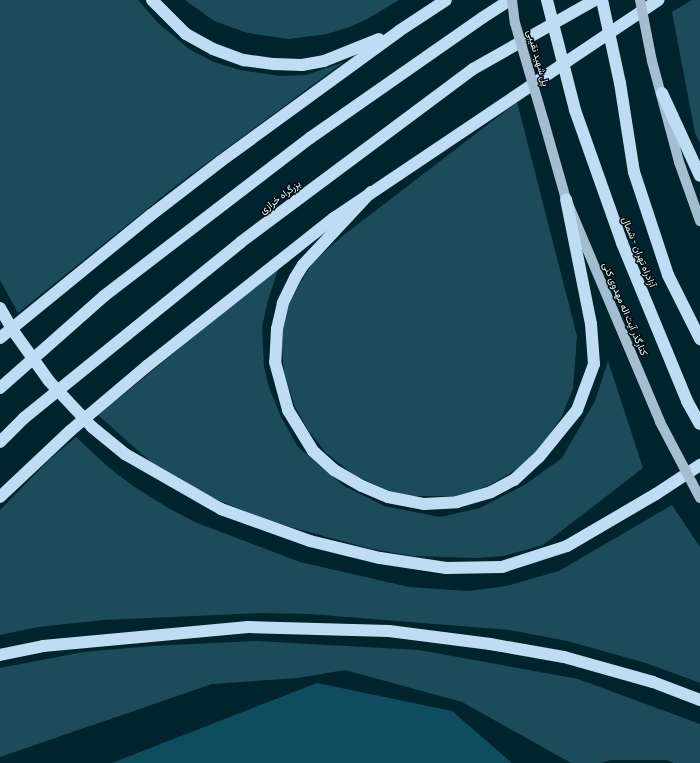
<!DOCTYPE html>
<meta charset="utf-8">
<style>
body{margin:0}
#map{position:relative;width:700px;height:763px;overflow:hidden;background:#00242d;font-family:Commissioner,Vazirmatn,sans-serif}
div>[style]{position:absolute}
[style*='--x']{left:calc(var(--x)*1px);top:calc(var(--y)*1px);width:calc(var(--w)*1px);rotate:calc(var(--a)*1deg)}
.green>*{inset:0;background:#1c4c59}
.forest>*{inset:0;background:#0e4d5d}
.primary>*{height:10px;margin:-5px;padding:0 5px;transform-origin:5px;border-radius:5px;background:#a4bdd0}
.highway>*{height:12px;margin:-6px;padding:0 6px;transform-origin:6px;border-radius:6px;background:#beddf3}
.primary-bridge>*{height:10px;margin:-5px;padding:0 5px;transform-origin:5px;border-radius:5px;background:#a4bdd0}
.highway-bridge>*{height:12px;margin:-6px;padding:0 6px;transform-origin:6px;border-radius:6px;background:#beddf3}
span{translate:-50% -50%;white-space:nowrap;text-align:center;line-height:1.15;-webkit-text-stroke:3px #010b0f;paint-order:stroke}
.street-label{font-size:10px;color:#e4f8ff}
</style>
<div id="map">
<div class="green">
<i style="clip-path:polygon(0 0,138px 0,158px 23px,189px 49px,214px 62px,240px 70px,280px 76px,306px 75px,344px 62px,173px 188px,18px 313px,0 280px)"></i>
<i style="clip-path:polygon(185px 0,399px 0,369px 18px,350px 27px,327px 34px,289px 39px,248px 33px,214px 21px)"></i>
<i style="clip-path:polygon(692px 0,700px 0,700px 143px,695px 133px,672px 12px)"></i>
<i style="clip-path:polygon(517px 102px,577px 336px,573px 388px,562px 416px,542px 447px,517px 469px,490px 485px,459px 496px,411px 496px,387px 490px,354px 475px,326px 453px,308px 430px,295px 407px,284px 373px,281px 338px,287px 306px,312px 263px,340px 238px)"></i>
<i style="clip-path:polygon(279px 267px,268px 300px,262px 327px,264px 367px,269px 387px,281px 417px,298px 447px,344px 486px,384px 506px,440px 517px,480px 508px,526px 484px,562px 458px,595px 401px,608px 361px,643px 468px,543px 545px,504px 556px,476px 558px,413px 556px,372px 549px,268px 521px,202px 493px,152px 463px,98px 415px)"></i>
<i style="clip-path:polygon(76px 437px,108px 467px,133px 486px,170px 509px,197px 523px,300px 562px,409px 587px,469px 591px,506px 586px,559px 571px,672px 505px,700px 547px,700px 683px,646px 663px,567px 641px,510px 630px,310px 614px,260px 613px,104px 620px,38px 627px,0 635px,0 510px,50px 459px)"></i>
<i style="clip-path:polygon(255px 641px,419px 650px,578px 679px,700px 724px,700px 763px,674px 763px,667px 760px,611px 760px,601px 763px,571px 763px,462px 702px,345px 670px,298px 678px,212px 684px,0 757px,0 668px,83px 652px,151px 646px)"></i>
</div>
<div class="forest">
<i style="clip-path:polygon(317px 683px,452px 711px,512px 763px,112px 763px)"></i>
</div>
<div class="primary">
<i style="--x:652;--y:61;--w:105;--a:75"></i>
<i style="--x:679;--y:162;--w:63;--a:70.4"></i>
<i style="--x:544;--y:122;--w:80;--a:74.1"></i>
<i style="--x:566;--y:199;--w:242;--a:67.1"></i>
</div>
<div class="highway">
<i style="--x:152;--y:0;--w:48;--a:45"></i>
<i style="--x:186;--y:34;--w:31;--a:29"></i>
<i style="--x:213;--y:49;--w:33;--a:20"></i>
<i style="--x:244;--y:60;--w:30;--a:8"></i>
<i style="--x:274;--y:64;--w:28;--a:2"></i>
<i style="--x:302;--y:65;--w:22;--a:-10"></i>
<i style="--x:324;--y:61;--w:59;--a:-21.8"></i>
<i style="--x:620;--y:83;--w:90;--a:81.1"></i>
<i style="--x:634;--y:172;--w:108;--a:71.7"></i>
<i style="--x:668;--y:275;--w:72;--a:63.4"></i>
<i style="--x:662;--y:93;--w:91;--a:65.4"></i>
<i style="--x:575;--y:110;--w:141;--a:70.5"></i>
<i style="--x:622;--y:243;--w:171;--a:67.6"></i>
<i style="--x:687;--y:401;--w:26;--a:61"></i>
<i style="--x:371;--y:192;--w:100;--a:133"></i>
<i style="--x:303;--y:265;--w:15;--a:122"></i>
<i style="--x:295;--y:278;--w:28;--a:116"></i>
<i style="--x:283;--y:303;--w:27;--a:103"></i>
<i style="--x:277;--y:329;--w:33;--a:93"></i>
<i style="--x:275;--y:362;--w:50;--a:74.8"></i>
<i style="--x:288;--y:410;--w:48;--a:58.6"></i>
<i style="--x:313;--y:451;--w:28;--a:42"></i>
<i style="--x:334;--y:470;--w:32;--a:30"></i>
<i style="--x:362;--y:486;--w:28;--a:23"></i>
<i style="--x:388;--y:497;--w:37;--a:11"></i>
<i style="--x:424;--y:504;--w:33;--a:-3"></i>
<i style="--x:457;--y:502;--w:35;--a:-16"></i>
<i style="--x:491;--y:492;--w:26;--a:-28"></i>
<i style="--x:514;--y:480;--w:34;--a:-43"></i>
<i style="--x:539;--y:457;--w:60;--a:-51"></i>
<i style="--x:577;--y:410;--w:49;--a:-69.7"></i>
<i style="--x:594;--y:364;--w:40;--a:-94.3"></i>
<i style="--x:591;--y:324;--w:127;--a:-101.3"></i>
<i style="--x:0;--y:338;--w:195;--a:-39.2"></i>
<i style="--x:151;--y:215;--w:88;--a:-37.6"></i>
<i style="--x:221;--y:161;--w:220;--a:-36.1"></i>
<i style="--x:399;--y:31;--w:56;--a:-33.4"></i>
<i style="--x:0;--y:388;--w:139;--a:-41.5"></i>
<i style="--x:104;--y:296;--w:260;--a:-37.5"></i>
<i style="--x:310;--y:138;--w:210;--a:-34.9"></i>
<i style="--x:482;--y:18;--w:33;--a:-33"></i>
<i style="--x:0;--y:442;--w:34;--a:-45"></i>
<i style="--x:24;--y:418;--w:279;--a:-39"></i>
<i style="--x:241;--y:242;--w:289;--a:-36.7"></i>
<i style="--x:473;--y:69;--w:140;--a:-29.5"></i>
<i style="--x:125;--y:454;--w:111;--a:29.8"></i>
<i style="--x:221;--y:509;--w:95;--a:19.8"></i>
<i style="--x:310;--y:541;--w:72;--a:13.7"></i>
<i style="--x:380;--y:558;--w:67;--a:8.6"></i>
<i style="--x:446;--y:568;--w:56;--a:-1"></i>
<i style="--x:502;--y:567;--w:68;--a:-17.9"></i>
<i style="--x:567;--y:546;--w:103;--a:-30.3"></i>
<i style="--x:656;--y:494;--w:53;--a:-33.4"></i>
<i style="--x:0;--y:497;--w:96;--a:-43.3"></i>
<i style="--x:70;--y:431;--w:101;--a:-40.2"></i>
<i style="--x:147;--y:366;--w:238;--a:-38.4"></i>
<i style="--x:334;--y:218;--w:391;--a:-33.9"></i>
<i style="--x:0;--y:655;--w:44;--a:-11.8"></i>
<i style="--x:43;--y:646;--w:206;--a:-5.3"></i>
<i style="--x:248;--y:627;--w:141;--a:1.6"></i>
<i style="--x:389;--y:631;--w:102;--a:7.3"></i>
<i style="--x:490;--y:644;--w:75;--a:10"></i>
<i style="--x:564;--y:657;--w:92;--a:15.7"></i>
<i style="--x:653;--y:682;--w:50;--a:21"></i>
</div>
<div class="primary-bridge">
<i style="--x:512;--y:0;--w:23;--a:83"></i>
<i style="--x:515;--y:23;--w:103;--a:73.7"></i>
<i style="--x:640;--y:0;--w:62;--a:78.9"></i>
<i style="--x:660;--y:422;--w:86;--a:62.2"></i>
</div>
<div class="highway-bridge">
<i style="--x:547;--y:0;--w:114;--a:75.7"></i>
<i style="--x:602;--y:0;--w:85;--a:77.8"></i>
<i style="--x:0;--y:308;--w:28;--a:60"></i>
<i style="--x:14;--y:332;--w:60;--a:54.5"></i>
<i style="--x:49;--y:381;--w:63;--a:46.9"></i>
<i style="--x:92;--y:427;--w:43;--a:39.3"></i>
</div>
<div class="street-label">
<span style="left:538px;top:58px;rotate:74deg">پل شهید نقیبی</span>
<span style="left:280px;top:197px;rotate:-37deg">بزرگراه خرازی</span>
<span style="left:639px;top:252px;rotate:68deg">آزادراه تهران - شمال</span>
<span style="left:625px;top:309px;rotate:67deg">کنارگذر آیت اله مهدوی کنی</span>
</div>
</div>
